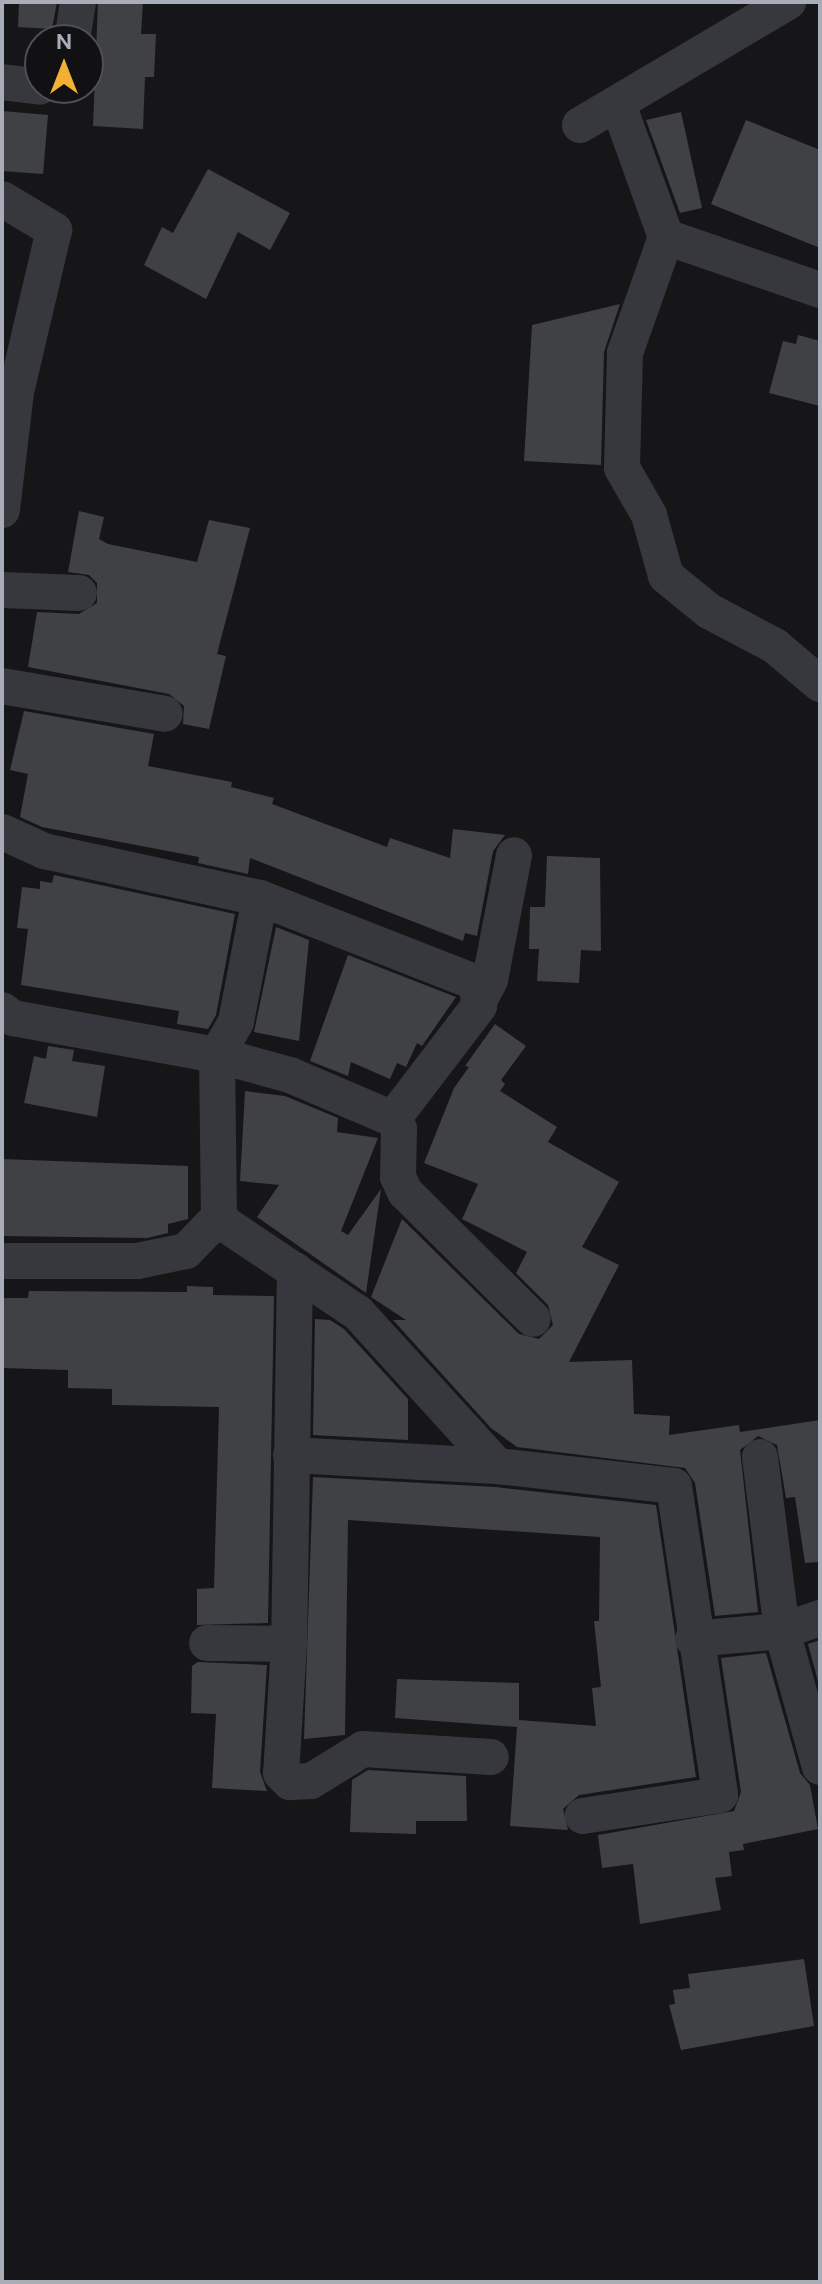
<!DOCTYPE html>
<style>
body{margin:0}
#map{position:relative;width:822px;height:2284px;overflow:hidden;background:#161618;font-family:"DM Sans",sans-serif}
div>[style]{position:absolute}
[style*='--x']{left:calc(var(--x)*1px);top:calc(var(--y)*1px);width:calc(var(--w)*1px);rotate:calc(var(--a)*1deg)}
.building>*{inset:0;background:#404145}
.minor>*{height:36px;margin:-18px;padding:0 18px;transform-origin:18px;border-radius:18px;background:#37383d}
span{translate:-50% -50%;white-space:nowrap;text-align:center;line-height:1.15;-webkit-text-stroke:8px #111113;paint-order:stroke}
.frame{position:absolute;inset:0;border:4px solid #a8adb8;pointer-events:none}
.north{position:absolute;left:24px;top:24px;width:80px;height:80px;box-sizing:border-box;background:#111113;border:2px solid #4d4f55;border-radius:50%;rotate:0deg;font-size:22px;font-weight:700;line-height:32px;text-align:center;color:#a8adb8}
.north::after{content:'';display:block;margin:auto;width:28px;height:36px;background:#f2b134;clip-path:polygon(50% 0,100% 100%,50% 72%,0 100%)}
</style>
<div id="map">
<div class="building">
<i style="clip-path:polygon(19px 2px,57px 2px,52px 29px,18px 27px)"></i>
<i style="clip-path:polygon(98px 2px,143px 2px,141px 34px,156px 34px,154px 77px,145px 77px,143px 129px,93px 126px)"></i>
<i style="clip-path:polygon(2px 111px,48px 115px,43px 174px,2px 171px)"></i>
<i style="clip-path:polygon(681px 112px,702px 208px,680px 213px,646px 120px)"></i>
<i style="clip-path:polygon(746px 120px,820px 150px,820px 248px,711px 204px)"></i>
<i style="clip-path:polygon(208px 169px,290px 213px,270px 250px,238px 232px,206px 299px,144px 265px,162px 227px,173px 233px)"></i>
<i style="clip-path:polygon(620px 304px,604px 352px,601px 465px,524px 461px,532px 325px)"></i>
<i style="clip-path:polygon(798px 335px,820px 341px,820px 406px,769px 393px,783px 341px,796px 344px)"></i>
<i style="clip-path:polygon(79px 511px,104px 517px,99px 539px,108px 544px,197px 562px,209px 520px,250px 528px,217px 654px,226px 656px,209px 729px,183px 724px,184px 706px,169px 694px,28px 667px,37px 612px,79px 614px,97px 603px,97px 583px,89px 575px,68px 572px)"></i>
<i style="clip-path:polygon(24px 711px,154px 734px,148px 766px,232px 782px,231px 787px,274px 798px,272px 804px,387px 847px,390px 838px,450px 858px,453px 829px,505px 835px,493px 851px,477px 936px,465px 933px,463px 941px,250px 858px,248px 874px,198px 863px,199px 857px,42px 827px,20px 817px,28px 774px,10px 770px)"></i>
<i style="clip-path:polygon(547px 856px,600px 858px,601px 951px,581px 950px,579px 983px,537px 981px,539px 949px,529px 949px,530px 907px,545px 907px)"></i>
<i style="clip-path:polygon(54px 875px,235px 914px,216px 1015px,208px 1029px,177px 1024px,179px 1011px,21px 985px,28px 929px,17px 928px,22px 887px,40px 889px,40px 881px,52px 883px)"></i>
<i style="clip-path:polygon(276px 927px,309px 940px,299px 1041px,254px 1032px)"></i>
<i style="clip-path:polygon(348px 955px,456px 997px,422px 1046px,417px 1043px,406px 1067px,397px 1063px,390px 1079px,351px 1062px,348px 1076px,310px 1061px)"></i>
<i style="clip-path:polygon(495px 1024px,526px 1046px,501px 1080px,505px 1084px,500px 1091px,557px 1127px,548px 1142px,619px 1182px,582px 1247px,619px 1265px,569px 1362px,632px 1360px,634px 1414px,670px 1416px,669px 1435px,739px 1425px,740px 1432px,820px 1420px,820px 1562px,805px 1563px,795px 1497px,786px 1498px,777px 1445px,758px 1436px,740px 1450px,758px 1612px,715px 1616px,695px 1483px,685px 1468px,517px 1447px,491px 1428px,393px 1320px,406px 1320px,371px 1297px,402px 1219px,519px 1334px,539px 1339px,553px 1325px,548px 1305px,516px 1273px,527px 1252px,462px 1219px,478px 1184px,424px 1163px,454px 1088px,469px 1067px,465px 1066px)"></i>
<i style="clip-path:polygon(48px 1046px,74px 1050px,72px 1061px,105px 1066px,97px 1117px,24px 1103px,34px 1056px,46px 1059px)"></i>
<i style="clip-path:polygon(245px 1091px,285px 1096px,338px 1118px,337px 1132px,378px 1138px,341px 1231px,348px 1235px,381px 1189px,366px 1293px,257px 1217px,279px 1185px,240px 1181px)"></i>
<i style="clip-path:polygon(2px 1159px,188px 1166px,188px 1219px,168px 1224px,168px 1233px,147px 1238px,2px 1236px)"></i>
<i style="clip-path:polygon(187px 1286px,213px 1287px,213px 1295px,274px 1296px,268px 1623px,197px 1625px,197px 1589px,214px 1588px,219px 1407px,112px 1405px,112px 1389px,68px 1388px,68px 1370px,2px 1368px,2px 1298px,28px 1298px,29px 1291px,187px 1292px)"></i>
<i style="clip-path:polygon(315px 1319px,330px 1320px,344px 1329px,408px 1399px,408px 1440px,313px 1435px)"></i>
<i style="clip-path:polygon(313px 1477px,495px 1487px,656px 1505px,696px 1777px,579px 1795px,563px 1809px,568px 1830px,510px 1826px,517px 1727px,395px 1718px,397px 1679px,519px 1683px,519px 1720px,596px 1726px,592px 1688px,601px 1687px,594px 1621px,599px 1621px,600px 1537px,348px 1520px,345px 1735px,304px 1739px)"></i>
<i style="clip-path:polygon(820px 1640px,820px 1689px,808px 1644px)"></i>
<i style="clip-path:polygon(766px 1653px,800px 1773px,810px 1785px,818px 1829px,743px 1844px,744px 1850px,729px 1852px,732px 1876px,715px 1878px,721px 1910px,640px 1924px,633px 1864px,602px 1868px,598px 1835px,734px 1811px,741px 1792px,721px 1658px)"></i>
<i style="clip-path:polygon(198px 1662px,267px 1665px,260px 1772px,267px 1791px,212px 1788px,216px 1714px,191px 1713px,192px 1666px)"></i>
<i style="clip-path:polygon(368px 1770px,466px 1776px,467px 1821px,416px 1821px,416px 1834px,350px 1832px,352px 1780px)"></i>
<i style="clip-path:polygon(804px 1959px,814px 2026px,681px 2050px,669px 2005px,675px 2004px,673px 1990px,690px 1988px,688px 1974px)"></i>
</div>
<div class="minor">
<i style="--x:72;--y:40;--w:38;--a:-81"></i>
<i style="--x:2;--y:82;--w:38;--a:7"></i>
<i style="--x:618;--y:104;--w:141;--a:70.2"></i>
<i style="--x:666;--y:237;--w:163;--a:19"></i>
<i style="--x:580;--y:125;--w:242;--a:-30.6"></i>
<i style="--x:2;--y:199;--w:61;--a:30.8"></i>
<i style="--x:54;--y:230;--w:166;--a:103.2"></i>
<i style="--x:16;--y:392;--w:119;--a:96.8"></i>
<i style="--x:666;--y:237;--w:123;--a:109.5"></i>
<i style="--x:625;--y:353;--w:115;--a:91.5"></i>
<i style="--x:622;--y:468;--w:54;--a:60.1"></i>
<i style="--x:649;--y:515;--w:63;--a:74.4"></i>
<i style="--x:666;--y:576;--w:55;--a:39.1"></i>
<i style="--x:709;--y:611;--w:75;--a:27.9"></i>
<i style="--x:775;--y:646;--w:59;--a:40.2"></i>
<i style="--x:2;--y:590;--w:77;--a:2.2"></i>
<i style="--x:2;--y:686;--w:165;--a:9.7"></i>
<i style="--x:2;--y:832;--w:46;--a:24.3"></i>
<i style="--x:44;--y:851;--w:221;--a:12.3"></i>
<i style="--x:260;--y:898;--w:126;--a:101"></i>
<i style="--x:236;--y:1022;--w:38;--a:120"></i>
<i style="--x:217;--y:1055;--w:76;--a:15.3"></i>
<i style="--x:290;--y:1075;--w:112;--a:23.1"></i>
<i style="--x:393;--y:1119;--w:12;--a:59"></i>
<i style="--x:399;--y:1129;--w:48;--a:91.2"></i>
<i style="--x:398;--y:1177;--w:17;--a:65"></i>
<i style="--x:405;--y:1192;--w:180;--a:44.8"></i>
<i style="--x:260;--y:898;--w:233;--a:21.4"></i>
<i style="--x:477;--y:983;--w:23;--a:85"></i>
<i style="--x:479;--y:1006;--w:142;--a:127.3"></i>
<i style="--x:481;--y:997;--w:19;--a:-62"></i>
<i style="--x:490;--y:980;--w:127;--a:-79.1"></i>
<i style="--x:2;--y:1010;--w:14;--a:36"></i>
<i style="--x:13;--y:1018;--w:207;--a:10.3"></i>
<i style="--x:217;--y:1055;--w:162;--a:89.3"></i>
<i style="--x:219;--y:1217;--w:13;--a:45"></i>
<i style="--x:228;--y:1226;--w:156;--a:33.8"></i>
<i style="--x:358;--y:1313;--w:207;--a:47.7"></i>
<i style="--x:497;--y:1466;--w:178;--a:6.4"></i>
<i style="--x:674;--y:1486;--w:312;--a:81.5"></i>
<i style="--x:720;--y:1795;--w:139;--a:171.3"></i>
<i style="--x:2;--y:1261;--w:135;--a:0"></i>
<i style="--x:137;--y:1261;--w:50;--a:-11.5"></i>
<i style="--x:186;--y:1251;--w:47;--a:-45.9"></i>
<i style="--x:295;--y:1270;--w:374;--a:90.9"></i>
<i style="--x:289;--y:1644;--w:129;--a:93.5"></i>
<i style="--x:281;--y:1773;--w:13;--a:45"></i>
<i style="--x:290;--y:1782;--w:21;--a:-3"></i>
<i style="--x:311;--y:1781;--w:61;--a:-31.6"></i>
<i style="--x:363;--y:1749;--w:128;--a:3.6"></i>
<i style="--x:291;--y:1455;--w:206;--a:3.1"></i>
<i style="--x:760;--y:1457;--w:175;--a:82.8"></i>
<i style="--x:782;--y:1631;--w:141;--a:74.4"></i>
<i style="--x:693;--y:1639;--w:89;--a:-5.1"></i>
<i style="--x:782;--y:1631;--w:40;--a:-18.9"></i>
<i style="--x:207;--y:1643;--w:82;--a:0.7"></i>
</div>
<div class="frame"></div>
<div class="north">N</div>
</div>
